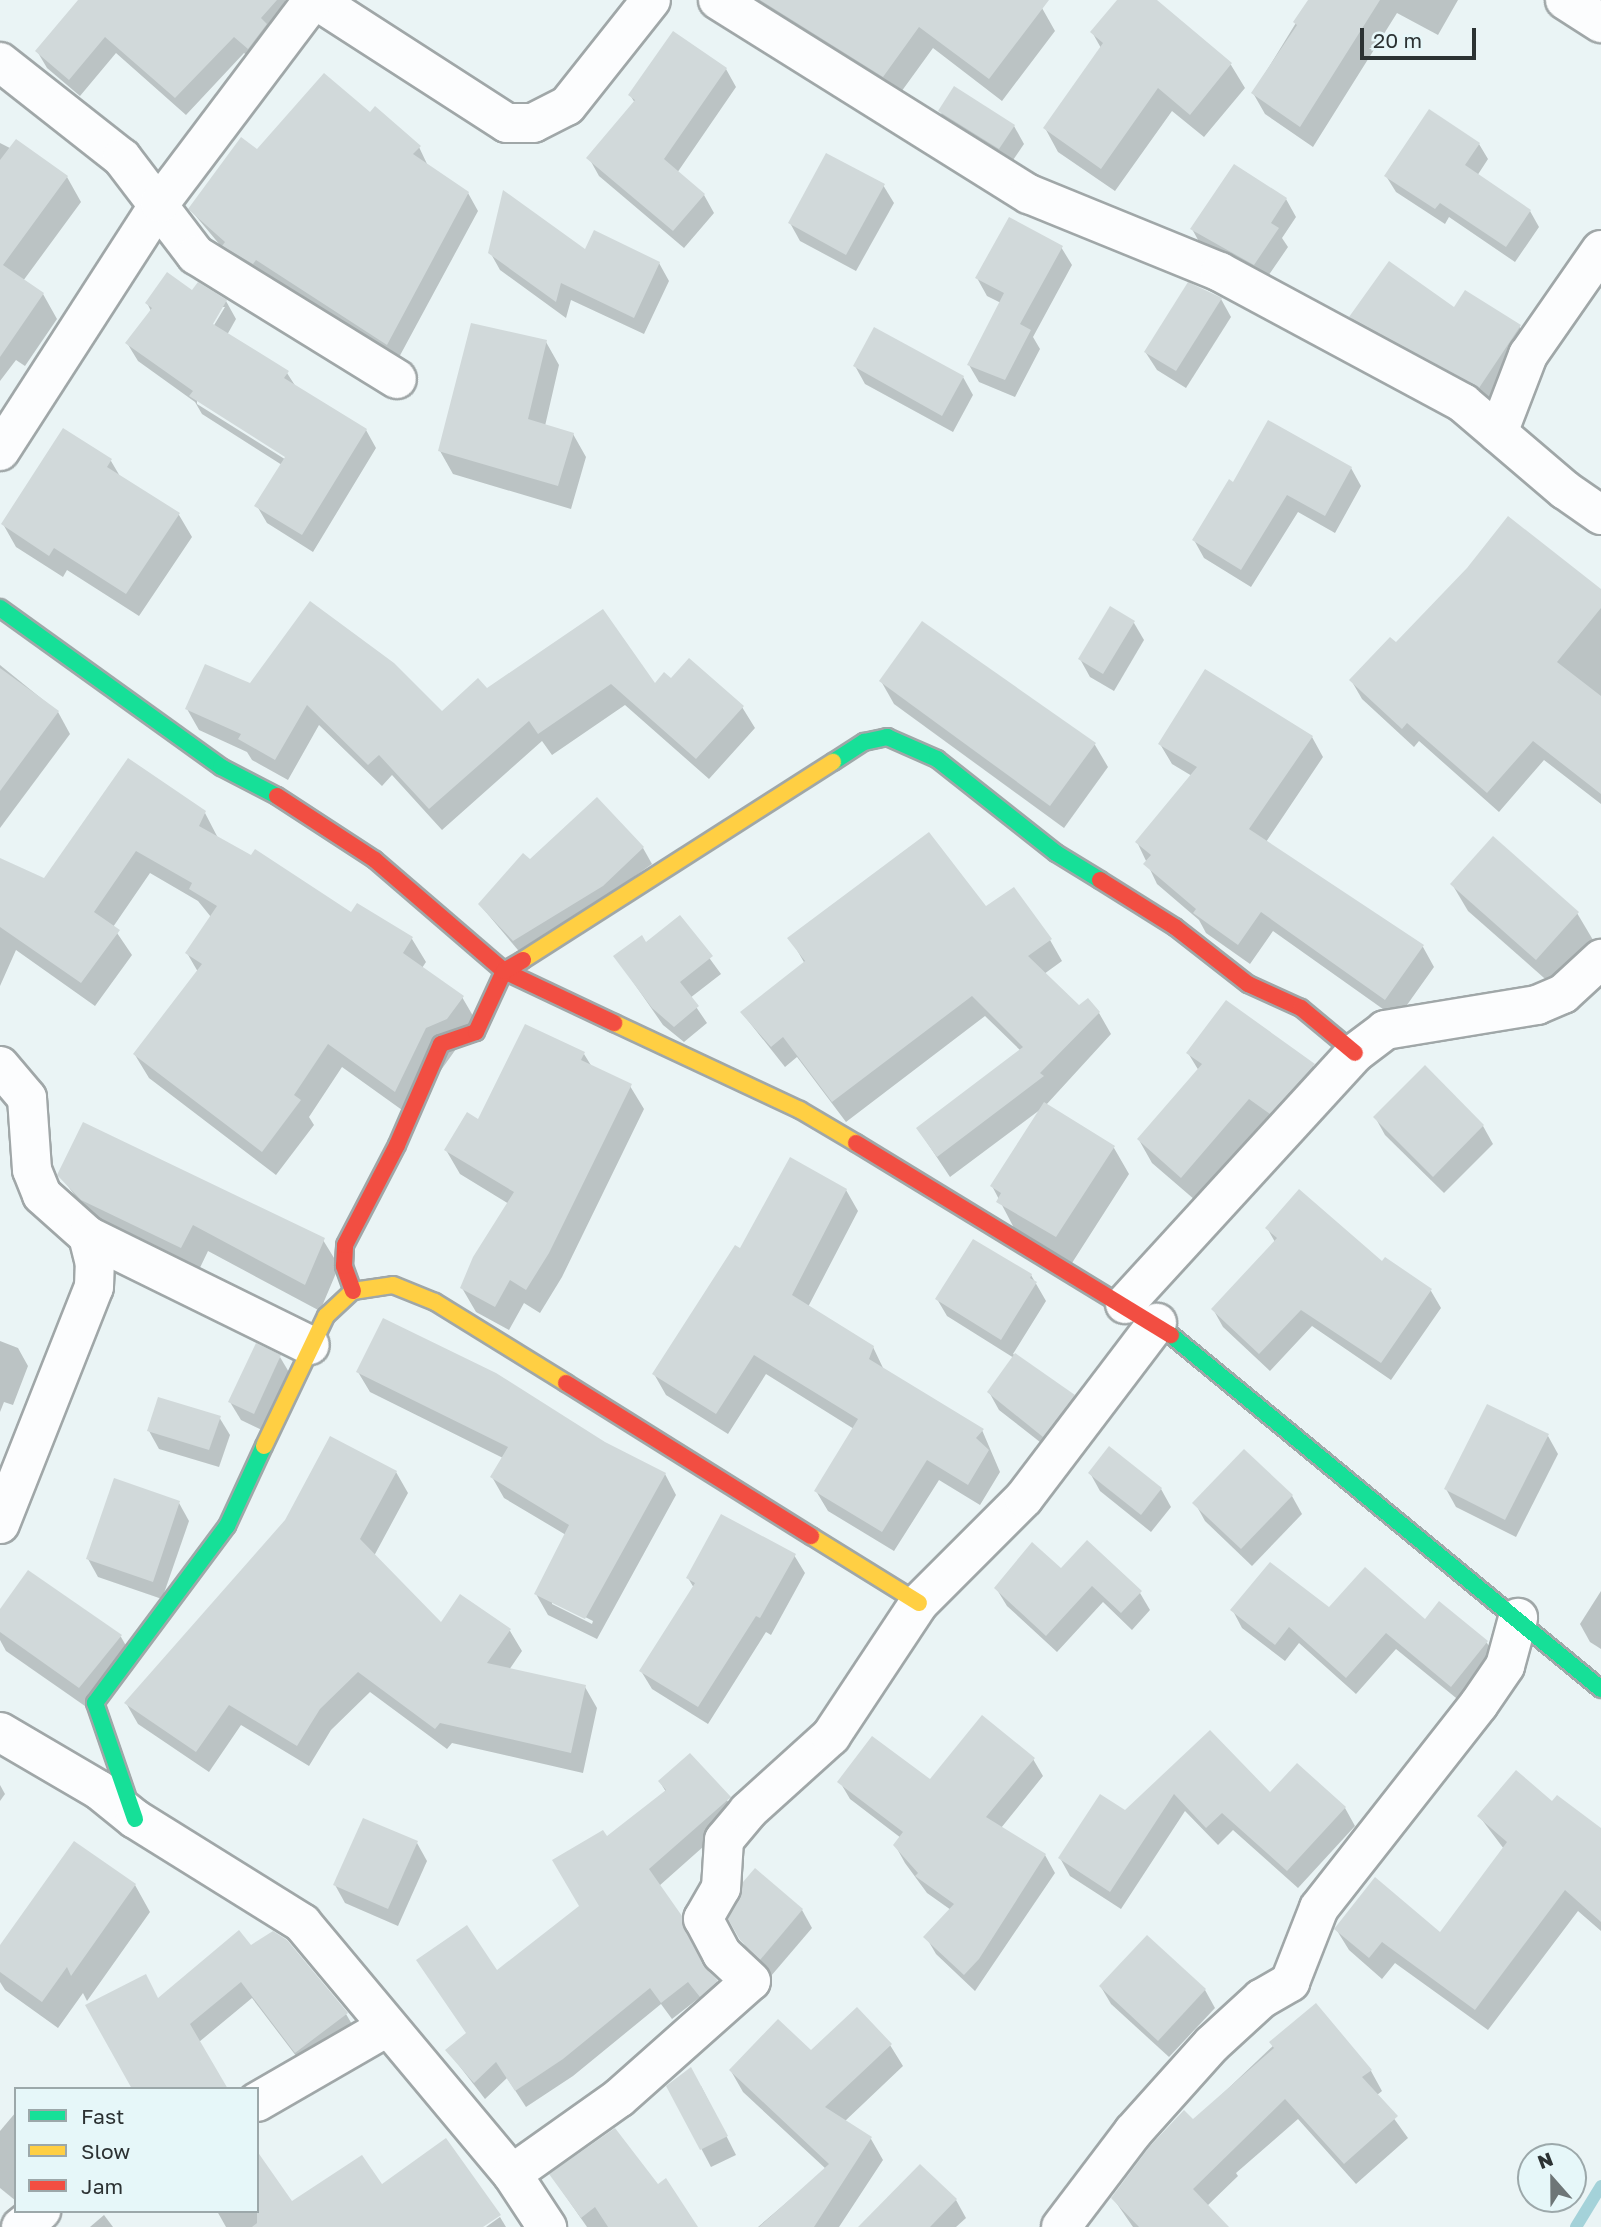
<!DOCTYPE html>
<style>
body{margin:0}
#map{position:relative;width:1601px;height:2227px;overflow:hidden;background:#eaf4f5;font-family:"Golos Text",sans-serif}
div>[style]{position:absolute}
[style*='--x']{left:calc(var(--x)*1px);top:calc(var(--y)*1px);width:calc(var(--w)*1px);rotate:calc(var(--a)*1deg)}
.shadow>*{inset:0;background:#0003}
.stream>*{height:12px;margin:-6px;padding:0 6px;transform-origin:6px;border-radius:6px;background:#a4d2d9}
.building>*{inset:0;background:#d1d9da}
.roads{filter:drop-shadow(2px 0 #a0a7a8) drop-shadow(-2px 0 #a0a7a8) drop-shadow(0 2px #a0a7a8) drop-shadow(0 -2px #a0a7a8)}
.street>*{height:38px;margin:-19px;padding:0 19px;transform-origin:19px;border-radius:19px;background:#fcfdfe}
.fast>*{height:16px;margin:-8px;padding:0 8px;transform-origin:8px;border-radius:8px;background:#16e098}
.slow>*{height:16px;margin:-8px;padding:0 8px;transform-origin:8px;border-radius:8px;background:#ffcf43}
.jam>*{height:16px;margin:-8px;padding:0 8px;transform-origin:8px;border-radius:8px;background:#f24e42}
span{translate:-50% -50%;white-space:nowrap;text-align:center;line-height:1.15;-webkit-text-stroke:6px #e6f7f9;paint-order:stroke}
.legend{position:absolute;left:14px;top:2087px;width:245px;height:126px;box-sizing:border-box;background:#e6f7f9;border:2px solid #9ca8aa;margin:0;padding:9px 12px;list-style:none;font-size:21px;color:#2c3233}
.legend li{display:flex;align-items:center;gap:14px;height:35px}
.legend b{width:35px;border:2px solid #9ca8aa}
.north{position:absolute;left:1517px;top:2143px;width:70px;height:70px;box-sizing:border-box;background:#e6f7f9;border:2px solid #9ca8aa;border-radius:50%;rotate:339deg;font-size:19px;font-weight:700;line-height:28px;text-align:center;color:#2c3233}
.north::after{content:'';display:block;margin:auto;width:24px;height:32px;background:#6e7677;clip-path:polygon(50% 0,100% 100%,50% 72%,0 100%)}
.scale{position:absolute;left:1360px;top:28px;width:116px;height:32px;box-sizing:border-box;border:4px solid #2c3233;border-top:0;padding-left:9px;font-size:21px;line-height:24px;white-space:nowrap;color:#2c3233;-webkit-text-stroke:5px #e6f7f9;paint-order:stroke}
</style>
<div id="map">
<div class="shadow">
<i style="clip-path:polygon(80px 0,285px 0,292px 12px,259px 65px,244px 53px,186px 115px,116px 53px,80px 96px,47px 68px,37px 51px)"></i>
<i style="clip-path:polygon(746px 0,1032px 0,1042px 8px,1055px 31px,1002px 101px,933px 48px,896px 99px)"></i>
<i style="clip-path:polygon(1119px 0,1154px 0,1231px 65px,1245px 88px,1204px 137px,1172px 111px,1115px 191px,1058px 152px,1045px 128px,1101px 48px,1092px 32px)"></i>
<i style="clip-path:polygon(1310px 0,1458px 0,1438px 35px,1397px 13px,1313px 147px,1265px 114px,1253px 93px)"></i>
<i style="clip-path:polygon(673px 33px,726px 69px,736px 87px,677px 173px,704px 195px,714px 213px,684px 248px,599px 176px,589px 158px,635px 103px,630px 95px)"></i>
<i style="clip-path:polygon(940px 111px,1014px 126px,1024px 144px,1009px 166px,950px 129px)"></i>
<i style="clip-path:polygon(370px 115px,419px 147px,428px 166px,468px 193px,478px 211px,397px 361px,235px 263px,190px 209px,258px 151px)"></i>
<i style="clip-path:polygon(0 143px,67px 177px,81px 202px,23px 281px,43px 294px,57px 319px,25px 366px,16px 360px,0 381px)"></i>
<i style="clip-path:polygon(1479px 144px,1488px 159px,1477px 176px,1530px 211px,1539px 227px,1515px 262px,1449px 217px,1445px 224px,1396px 192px,1386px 176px)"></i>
<i style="clip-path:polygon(883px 185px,894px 203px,856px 271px,800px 241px,790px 223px)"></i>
<i style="clip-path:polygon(1286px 199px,1296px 217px,1282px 238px,1288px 247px,1264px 282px,1202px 247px,1192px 229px)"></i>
<i style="clip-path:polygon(1061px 247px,1072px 265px,1033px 337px,1040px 349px,1015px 397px,979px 382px,969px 365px,1001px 303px,987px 296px,977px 278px)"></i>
<i style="clip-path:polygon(586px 251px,659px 263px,669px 281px,644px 334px,571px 300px,566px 318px,500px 270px,490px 252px)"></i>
<i style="clip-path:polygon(1221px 299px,1231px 317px,1186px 388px,1157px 370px,1146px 353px)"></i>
<i style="clip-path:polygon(evenodd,226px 301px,236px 319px,227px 335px,287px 373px,296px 387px,366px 430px,376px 448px,313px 552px,267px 523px,257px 506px,282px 465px,202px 414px,195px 402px,138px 361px,127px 343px,151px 311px,147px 303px,226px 301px,221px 307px,225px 307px,210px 332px,207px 331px,221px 307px,226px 301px,197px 399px,293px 460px,291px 463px,197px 404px,197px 399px)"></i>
<i style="clip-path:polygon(1455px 309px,1519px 326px,1529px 344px,1490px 405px,1361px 334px,1351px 317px)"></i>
<i style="clip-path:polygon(546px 342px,559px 365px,545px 426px,573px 434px,586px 457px,571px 509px,453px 474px,440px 451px)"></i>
<i style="clip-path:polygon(855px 366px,963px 377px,973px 395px,953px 432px,865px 384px)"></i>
<i style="clip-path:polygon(63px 430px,111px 461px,121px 478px,179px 515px,192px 537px,139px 616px,67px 570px,63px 577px,16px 547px,3px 524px)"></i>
<i style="clip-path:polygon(1351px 468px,1361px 486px,1335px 533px,1298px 512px,1251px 587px,1204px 558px,1194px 540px,1234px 484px)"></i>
<i style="clip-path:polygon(1469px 569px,1601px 591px,1601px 804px,1544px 760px,1499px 812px,1419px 741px,1414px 747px,1362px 699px,1351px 680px,1396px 645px)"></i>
<i style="clip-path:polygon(1110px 608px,1134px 623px,1144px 640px,1114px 691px,1090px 677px,1080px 659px)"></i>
<i style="clip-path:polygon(603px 611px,655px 686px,672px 681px,742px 707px,755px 728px,709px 779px,625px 705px,552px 755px,542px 741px,442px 830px,392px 775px,382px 786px,319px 725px,288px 780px,252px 760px,247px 752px,199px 730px,187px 709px,250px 686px,442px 713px,486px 690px)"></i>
<i style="clip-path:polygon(0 665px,58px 712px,70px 734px,0 828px)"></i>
<i style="clip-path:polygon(881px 681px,1095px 745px,1108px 767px,1064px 828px,894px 704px)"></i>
<i style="clip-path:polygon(1312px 737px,1323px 757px,1266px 842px,1423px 947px,1434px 967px,1397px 1019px,1273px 931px,1250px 964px,1206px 933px,1199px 920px,1157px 884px,1137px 842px,1192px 776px,1172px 764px,1160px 744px)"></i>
<i style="clip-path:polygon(205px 813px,218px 838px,351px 914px,357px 905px,412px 939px,426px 962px,422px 968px,462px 997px,476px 1021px,409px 1115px,342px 1067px,309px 1117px,314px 1125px,276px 1175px,149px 1078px,135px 1055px,198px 972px,187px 953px,211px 917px,198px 901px,150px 873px,113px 927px,132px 955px,95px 1006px,16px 950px,0 986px,0 860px,44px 880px)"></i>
<i style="clip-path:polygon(643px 848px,652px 864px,523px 956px,480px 905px,530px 862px)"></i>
<i style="clip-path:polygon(1452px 884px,1577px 913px,1593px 940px,1552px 985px,1468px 911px)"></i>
<i style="clip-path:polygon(985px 909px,1050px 940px,1062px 961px,1044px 974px,1079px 1008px,1099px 1013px,1111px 1034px,1046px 1105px,1114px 1148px,1129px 1174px,1072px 1263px,1014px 1228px,992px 1186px,1041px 1109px,950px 1177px,918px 1129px,1021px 1051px,985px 1016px,846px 1122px,797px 1057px,785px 1067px,742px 1013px,805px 964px,790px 938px)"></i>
<i style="clip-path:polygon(680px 918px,721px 974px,690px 998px,707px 1023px,684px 1042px,663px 1025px,615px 956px,646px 944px)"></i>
<i style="clip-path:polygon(1188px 1053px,1313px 1066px,1327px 1089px,1284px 1136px,1264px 1121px,1195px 1200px,1152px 1163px,1139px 1140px,1199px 1071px)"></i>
<i style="clip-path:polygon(584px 1054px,592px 1067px,630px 1086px,644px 1109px,562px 1277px,540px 1313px,524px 1303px,509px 1330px,476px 1312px,462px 1288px,509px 1204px,460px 1174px,446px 1150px,479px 1121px)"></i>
<i style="clip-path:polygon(1425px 1067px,1483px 1126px,1493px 1144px,1444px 1193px,1385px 1135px,1375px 1117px)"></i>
<i style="clip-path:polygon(59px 1174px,323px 1240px,339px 1266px,320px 1311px,208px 1251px,197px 1274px,98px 1227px)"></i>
<i style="clip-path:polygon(846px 1190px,858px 1211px,808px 1307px,873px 1347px,884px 1370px,982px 1430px,1000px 1472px,980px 1505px,939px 1480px,894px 1551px,828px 1511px,816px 1491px,854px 1429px,766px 1374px,728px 1434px,666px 1395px,654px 1374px,741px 1251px)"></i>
<i style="clip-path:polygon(1267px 1228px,1383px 1263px,1431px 1291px,1441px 1308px,1391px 1380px,1312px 1326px,1270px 1371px,1223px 1327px,1213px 1309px,1275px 1242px)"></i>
<i style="clip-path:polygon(1031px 1275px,1046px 1301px,1013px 1354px,1074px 1396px,1084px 1414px,1054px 1453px,999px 1410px,989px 1392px,1014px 1358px,947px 1316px,937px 1299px)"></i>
<i style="clip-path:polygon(0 1341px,18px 1348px,28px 1366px,13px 1405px,4px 1402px,0 1412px)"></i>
<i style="clip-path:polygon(280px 1357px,290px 1374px,264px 1431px,241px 1420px,230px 1402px)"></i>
<i style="clip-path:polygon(evenodd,358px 1372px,604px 1443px,665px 1474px,676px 1495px,597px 1639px,548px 1615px,536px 1594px,566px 1535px,504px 1498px,492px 1477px,503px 1458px,370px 1392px,358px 1372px,552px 1600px,593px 1621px,592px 1624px,552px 1604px,552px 1600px)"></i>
<i style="clip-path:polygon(219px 1417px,230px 1435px,219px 1467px,159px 1449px,149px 1431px)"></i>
<i style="clip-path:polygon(1548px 1436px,1558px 1454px,1516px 1537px,1456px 1507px,1446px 1489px)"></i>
<i style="clip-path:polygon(1110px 1448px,1161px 1489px,1171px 1507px,1151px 1532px,1100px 1491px,1090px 1473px)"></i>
<i style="clip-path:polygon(1244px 1451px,1292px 1496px,1302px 1514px,1252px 1566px,1205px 1521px,1195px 1503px)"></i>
<i style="clip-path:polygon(396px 1472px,408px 1493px,374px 1556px,442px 1625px,510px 1631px,522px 1651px,509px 1670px,585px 1687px,597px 1708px,583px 1773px,452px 1743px,447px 1749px,370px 1692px,331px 1730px,309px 1766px,241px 1725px,209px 1772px,138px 1724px,126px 1703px,286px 1521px)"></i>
<i style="clip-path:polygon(179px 1503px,189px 1521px,162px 1599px,98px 1577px,88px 1559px)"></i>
<i style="clip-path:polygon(794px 1555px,805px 1573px,771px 1635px,766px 1632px,708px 1724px,652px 1689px,641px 1671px,694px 1588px,688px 1578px)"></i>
<i style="clip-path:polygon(1061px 1570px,1140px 1593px,1150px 1610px,1132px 1630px,1103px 1602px,1057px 1652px,1007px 1606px,996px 1588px)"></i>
<i style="clip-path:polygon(28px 1572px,121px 1637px,136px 1663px,95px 1713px,6px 1651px,0 1640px,0 1612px)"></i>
<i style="clip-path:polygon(1601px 1591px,1601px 1649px,1590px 1642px,1580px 1624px)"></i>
<i style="clip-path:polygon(1440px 1603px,1487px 1643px,1497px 1660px,1461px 1702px,1396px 1649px,1356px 1694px,1299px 1643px,1285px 1661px,1242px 1628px,1233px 1611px,1329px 1610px,1425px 1621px)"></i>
<i style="clip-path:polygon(1210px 1732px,1270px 1794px,1345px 1808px,1355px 1826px,1298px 1888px,1233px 1830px,1218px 1845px,1185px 1811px,1121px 1909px,1070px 1876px,1060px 1858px,1125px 1812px)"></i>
<i style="clip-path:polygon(690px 1755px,739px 1815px,659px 1886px,727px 1999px,711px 2013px,699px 1998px,672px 2019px,661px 2004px,573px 2076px,526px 2107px,507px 2078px,485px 2099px,447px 2050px,467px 2034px,497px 1972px,581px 1907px,606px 1839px,666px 1792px,660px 1782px)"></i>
<i style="clip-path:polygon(1033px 1759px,1043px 1776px,1001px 1828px,1045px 1855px,1055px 1873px,975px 1991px,936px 1954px,926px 1937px,951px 1910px,927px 1893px,905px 1863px,895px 1845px,901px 1838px,850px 1799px,840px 1782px,930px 1781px)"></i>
<i style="clip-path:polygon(0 1785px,5px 1794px,0 1801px)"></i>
<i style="clip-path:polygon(1552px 1803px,1601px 1830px,1601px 1931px,1578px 1911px,1488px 2030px,1395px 1963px,1382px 1979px,1349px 1950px,1336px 1929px,1441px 1935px,1504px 1849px,1479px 1816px)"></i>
<i style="clip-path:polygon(417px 1843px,427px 1861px,398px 1926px,345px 1903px,335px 1885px)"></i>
<i style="clip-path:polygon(755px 1870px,802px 1910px,812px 1928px,771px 1976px,752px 1958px,730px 1919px)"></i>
<i style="clip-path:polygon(135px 1885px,150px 1912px,87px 2001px,83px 1993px,58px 2028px,5px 1990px,0 1982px,0 1948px)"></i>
<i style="clip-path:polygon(251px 1947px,346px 2014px,356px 2031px,306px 2069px,252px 1998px,199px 2042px,158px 2000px)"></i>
<i style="clip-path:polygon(1101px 1987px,1205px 1990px,1215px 2008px,1169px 2057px,1111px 2004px)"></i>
<i style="clip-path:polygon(1316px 2005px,1371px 2071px,1382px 2091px,1377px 2095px,1408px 2138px,1356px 2184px,1298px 2119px,1236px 2173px,1238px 2176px,1207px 2206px,1227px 2227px,1133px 2227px,1113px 2198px)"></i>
<i style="clip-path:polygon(890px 2045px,903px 2066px,844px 2122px,871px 2139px,883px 2160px,839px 2227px,758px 2227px,826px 2169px,743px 2092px,731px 2071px,811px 2052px)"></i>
<i style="clip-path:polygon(668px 2086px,701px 2086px,736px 2155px,711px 2167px)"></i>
<i style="clip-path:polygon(16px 2112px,16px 2201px,0 2188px,0 2131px)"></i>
<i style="clip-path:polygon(551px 2175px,657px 2186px,696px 2227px,587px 2227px)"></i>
<i style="clip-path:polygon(381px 2187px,480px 2227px,226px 2227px,217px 2211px,257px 2211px)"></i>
<i style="clip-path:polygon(956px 2200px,966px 2218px,956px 2227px,861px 2227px)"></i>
<i style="clip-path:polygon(104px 2215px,113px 2227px,90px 2227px)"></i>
<i style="clip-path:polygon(500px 2217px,506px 2227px,486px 2227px)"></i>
</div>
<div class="stream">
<i style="--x:1576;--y:2227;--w:48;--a:-58.6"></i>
</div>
<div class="building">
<i style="clip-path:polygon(78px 0,277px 0,261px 18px,267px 24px,248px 49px,234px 37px,175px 98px,105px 37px,69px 80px,35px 51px)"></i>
<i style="clip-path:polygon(760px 0,1049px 0,989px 79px,919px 27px,883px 77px)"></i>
<i style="clip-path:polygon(1117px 0,1157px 0,1232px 63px,1190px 115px,1158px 88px,1101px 169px,1043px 128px,1103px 43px,1090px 32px)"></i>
<i style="clip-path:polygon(1308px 0,1380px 0,1300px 127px,1251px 93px,1297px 25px,1293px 22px)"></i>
<i style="clip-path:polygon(673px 31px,727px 68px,664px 159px,705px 194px,673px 231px,586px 158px,635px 100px,628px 95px)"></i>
<i style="clip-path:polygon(324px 73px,370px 112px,375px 106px,421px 146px,413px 154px,469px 192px,387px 345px,256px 260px,253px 264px,222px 246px,225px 242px,188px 209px,241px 137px,257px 149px)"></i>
<i style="clip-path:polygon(954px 86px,1015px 125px,999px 149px,938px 111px)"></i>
<i style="clip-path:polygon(1429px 109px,1480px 143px,1465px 165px,1531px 210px,1506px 247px,1440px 203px,1435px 209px,1384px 176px)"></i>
<i style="clip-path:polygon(16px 139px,68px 176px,3px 265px,44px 293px,0 357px,0 160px)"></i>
<i style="clip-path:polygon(826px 153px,885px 184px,846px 255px,788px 223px)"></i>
<i style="clip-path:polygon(1234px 164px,1287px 198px,1271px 223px,1279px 228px,1254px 265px,1190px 229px)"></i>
<i style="clip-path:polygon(503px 190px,585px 249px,594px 230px,660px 262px,634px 318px,561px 283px,556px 302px,488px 253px)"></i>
<i style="clip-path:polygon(1009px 217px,1063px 246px,1020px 324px,1031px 330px,1005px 380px,967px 365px,1004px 293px,975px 278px)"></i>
<i style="clip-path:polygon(1389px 261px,1454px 307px,1465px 290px,1521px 325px,1479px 388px,1349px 317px)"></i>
<i style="clip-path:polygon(167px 272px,192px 290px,198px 282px,227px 300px,213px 324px,289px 371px,284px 378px,367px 429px,302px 535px,254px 506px,285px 457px,189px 396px,193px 391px,125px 343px,152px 308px,145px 303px)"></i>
<i style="clip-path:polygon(1188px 282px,1222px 298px,1176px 371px,1144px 352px)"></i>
<i style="clip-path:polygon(471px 323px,547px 340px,528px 419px,574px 433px,558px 486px,438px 451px)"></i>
<i style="clip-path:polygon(874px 327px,964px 376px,942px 416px,853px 366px)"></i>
<i style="clip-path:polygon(1268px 420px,1352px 467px,1325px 516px,1287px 495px,1241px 570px,1192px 540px,1229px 479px,1233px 482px)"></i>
<i style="clip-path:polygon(63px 428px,112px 459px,107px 467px,180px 513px,126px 594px,54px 548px,49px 556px,1px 524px)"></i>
<i style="clip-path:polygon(1508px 516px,1601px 589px,1601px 608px,1557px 662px,1601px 696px,1601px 794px,1533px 741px,1487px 793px,1407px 723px,1402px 729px,1349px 680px,1390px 637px,1396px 642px,1467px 568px)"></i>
<i style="clip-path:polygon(310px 601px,394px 663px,442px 711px,478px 678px,487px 688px,603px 609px,655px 683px,664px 672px,671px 678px,689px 658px,744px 706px,696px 759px,611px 684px,538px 734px,529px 721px,429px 809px,379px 755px,368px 765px,307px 705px,275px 760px,238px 739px,241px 734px,185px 709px,205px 664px,250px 683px)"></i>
<i style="clip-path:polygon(1110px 606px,1135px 621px,1103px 674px,1078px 659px)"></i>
<i style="clip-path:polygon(922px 621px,1096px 743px,1050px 806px,879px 681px)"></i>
<i style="clip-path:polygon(0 668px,59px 711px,0 791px)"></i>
<i style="clip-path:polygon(1205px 669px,1313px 736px,1249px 829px,1424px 945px,1385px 1000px,1261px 912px,1238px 945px,1193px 913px,1196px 909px,1143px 864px,1151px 855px,1135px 842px,1197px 767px,1158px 744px)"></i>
<i style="clip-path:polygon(128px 758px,206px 811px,199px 826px,251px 855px,255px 849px,351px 912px,357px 903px,413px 937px,403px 953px,464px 996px,447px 1019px,426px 1028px,395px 1092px,328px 1044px,294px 1095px,301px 1100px,262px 1152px,133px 1054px,202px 964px,185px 953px,217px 906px,189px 889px,192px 883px,136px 851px,94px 912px,120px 930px,81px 983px,0 927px,0 858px,44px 878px)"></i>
<i style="clip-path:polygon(597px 797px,644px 847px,603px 886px,513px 941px,478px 904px,523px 853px,530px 859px)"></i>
<i style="clip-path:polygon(929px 832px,986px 906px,1014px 887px,1052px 939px,1028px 956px,1079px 1005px,1088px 998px,1100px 1012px,1040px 1073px,1044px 1076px,937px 1157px,916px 1128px,1023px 1047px,972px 996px,832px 1102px,783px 1037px,771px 1047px,740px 1012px,805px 961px,787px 938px)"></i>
<i style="clip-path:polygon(1493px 836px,1579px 912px,1536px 960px,1450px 884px)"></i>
<i style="clip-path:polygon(680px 915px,713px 956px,680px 982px,699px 1006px,674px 1027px,652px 1008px,613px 956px,642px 935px,646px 942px)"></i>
<i style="clip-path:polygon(1226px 1000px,1315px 1064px,1270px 1114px,1249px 1099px,1181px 1178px,1137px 1139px,1202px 1064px,1186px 1053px)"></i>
<i style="clip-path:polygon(525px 1024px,585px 1052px,581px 1060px,632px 1084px,549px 1253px,526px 1290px,510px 1280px,495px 1307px,460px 1288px,473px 1257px,514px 1192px,444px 1150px,467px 1112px,478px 1119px)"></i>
<i style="clip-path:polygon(1425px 1065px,1484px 1125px,1433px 1177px,1373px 1117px)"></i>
<i style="clip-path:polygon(1044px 1102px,1115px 1146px,1056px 1237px,996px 1202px,1001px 1193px,990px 1186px)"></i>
<i style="clip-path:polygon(83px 1122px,325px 1238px,305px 1285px,193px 1225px,181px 1248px,81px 1200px,57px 1175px)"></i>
<i style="clip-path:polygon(790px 1157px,847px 1189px,792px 1295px,874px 1346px,869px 1359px,984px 1429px,976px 1438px,989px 1450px,968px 1485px,927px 1460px,882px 1532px,814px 1491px,858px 1419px,754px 1355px,716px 1414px,652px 1374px,735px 1245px,740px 1248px)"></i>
<i style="clip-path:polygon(1299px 1189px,1382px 1261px,1385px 1257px,1432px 1289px,1381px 1363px,1301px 1310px,1259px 1354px,1211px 1309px,1277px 1238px,1265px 1228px)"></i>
<i style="clip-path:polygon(973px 1239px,1032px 1274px,1030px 1278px,1037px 1282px,1001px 1340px,935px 1299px)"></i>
<i style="clip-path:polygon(383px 1318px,496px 1373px,605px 1442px,666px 1473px,585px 1619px,534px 1594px,569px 1525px,490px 1477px,508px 1447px,356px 1372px)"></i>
<i style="clip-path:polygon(256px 1343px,281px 1355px,254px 1414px,228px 1402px)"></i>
<i style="clip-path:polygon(1015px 1353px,1075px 1395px,1043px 1437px,987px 1392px)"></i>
<i style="clip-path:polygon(158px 1397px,221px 1416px,209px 1450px,147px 1431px)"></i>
<i style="clip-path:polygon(1487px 1404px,1549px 1434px,1505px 1520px,1444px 1489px)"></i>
<i style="clip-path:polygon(330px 1436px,397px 1471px,360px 1539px,441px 1622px,460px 1594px,511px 1629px,487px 1663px,586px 1685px,571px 1753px,440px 1723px,435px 1729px,358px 1672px,320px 1709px,297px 1746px,229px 1705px,196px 1752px,124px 1703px,285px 1520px)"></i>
<i style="clip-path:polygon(1109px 1446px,1162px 1488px,1141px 1515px,1088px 1473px)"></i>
<i style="clip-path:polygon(1244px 1449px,1293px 1495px,1241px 1549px,1192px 1503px)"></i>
<i style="clip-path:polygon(114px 1478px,180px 1501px,153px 1582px,86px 1559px)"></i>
<i style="clip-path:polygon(721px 1514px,796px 1554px,760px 1618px,756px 1616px,698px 1707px,639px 1671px,695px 1583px,686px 1578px)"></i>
<i style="clip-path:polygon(1087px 1540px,1142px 1591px,1121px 1613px,1092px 1586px,1046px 1636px,994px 1588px,1032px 1542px,1061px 1568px)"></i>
<i style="clip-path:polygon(1270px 1562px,1329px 1607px,1365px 1567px,1425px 1619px,1439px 1601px,1488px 1641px,1451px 1687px,1386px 1633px,1346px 1678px,1289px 1627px,1275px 1645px,1230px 1610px)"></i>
<i style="clip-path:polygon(28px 1570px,122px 1635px,79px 1688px,0 1632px,0 1609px)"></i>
<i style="clip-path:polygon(982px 1715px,1035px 1758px,986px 1817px,1046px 1854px,979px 1959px,964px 1975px,923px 1937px,954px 1904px,915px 1876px,918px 1873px,893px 1845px,903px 1832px,837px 1782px,872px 1736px,930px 1779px)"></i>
<i style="clip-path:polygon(1210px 1730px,1270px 1792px,1297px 1763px,1346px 1807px,1287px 1871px,1222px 1813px,1206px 1828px,1174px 1794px,1110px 1892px,1058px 1858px,1100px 1794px,1125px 1810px)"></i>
<i style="clip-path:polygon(690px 1753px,731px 1797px,649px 1869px,682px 1916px,703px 1964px,718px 1981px,700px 1997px,688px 1982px,661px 2003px,650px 1988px,563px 2059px,515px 2091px,496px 2062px,474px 2083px,445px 2050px,466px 2033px,416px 1960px,467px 1925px,497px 1970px,579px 1906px,552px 1860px,603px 1830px,607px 1836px,666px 1790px,658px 1781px)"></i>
<i style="clip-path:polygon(1516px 1770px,1552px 1801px,1557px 1795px,1601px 1828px,1601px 1922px,1565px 1890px,1475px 2010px,1382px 1942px,1369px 1958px,1334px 1929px,1375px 1877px,1440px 1932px,1507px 1842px,1477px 1816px)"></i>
<i style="clip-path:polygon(363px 1818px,418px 1841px,388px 1909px,333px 1885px)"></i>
<i style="clip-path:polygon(74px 1841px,136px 1884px,71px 1976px,67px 1967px,42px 2002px,0 1972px,0 1945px)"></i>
<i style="clip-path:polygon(755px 1868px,803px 1909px,760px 1960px,740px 1940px,728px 1919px,743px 1882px)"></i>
<i style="clip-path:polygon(239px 1930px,251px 1945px,273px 1931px,287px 1940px,348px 2013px,295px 2053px,241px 1982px,190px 2024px,228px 2089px,132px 2089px,85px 2005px,146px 1974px,158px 1998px)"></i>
<i style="clip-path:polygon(1147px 1935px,1206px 1989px,1158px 2041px,1099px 1986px)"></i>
<i style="clip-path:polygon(1316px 2003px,1372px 2070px,1362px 2077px,1398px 2116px,1344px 2164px,1285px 2099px,1193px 2189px,1229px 2227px,1139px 2227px,1111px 2198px,1150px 2146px,1184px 2110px,1193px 2119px,1274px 2048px,1269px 2042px)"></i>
<i style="clip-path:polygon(857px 2007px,892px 2044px,825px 2107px,872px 2137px,814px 2227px,759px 2227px,829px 2164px,729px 2070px,778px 2019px,811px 2050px)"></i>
<i style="clip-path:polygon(691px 2067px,728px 2136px,700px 2150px,666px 2086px)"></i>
<i style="clip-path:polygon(615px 2128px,658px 2184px,666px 2178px,698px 2227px,608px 2227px,595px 2207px,581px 2218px,549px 2174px)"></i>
<i style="clip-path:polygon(446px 2138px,501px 2215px,483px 2227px,252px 2227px,257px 2223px,257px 2151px,292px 2201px,362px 2155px,382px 2184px)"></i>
<i style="clip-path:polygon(920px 2164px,957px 2199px,930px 2227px,858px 2227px)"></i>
</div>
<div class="roads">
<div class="street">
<i style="--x:316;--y:0;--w:227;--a:32.8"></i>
<i style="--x:507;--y:123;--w:26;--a:0"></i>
<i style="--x:533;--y:123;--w:38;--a:-27"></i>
<i style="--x:567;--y:106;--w:135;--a:-51.6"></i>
<i style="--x:718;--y:0;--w:367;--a:32"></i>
<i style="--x:1029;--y:194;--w:206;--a:22.2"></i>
<i style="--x:1220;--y:272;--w:276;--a:28.3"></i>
<i style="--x:1463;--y:403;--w:134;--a:40.5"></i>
<i style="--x:1565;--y:490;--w:44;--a:34.8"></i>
<i style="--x:1565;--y:0;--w:43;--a:32.6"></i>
<i style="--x:0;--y:62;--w:155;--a:38.2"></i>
<i style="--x:122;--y:158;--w:122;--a:52.7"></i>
<i style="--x:196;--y:255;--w:236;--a:31.7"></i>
<i style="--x:1498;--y:433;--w:84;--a:-69"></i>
<i style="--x:1528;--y:355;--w:128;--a:-55.2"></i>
<i style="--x:0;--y:451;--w:295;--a:-57.2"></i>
<i style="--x:160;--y:203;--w:254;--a:-53"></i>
<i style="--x:0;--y:1066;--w:42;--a:49.8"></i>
<i style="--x:27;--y:1098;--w:72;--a:86"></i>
<i style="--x:32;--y:1170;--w:27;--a:68"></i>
<i style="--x:42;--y:1195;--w:62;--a:41.7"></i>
<i style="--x:88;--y:1236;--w:247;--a:26.2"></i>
<i style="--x:1125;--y:1304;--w:340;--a:-47.5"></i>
<i style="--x:1355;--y:1053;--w:38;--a:-37"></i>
<i style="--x:1385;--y:1030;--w:154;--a:-9.3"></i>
<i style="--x:1537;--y:1005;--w:28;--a:-23"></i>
<i style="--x:1563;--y:994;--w:52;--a:-42.6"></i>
<i style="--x:0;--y:1524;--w:255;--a:-68.4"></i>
<i style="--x:94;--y:1287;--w:23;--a:-88"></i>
<i style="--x:95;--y:1264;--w:29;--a:-104"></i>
<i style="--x:0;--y:1732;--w:115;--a:30.4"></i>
<i style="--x:99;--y:1790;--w:46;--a:38.9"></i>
<i style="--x:135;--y:1819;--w:197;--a:31.9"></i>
<i style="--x:302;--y:1923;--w:327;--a:50.1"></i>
<i style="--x:512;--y:2174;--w:64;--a:56.6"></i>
<i style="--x:257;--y:2102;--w:150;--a:-30"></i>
<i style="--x:512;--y:2174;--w:131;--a:-35.4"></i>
<i style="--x:619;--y:2098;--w:176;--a:-41.6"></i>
<i style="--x:751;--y:1981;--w:40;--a:-137"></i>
<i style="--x:722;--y:1954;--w:40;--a:-118"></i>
<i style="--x:703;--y:1919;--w:36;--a:-60"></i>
<i style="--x:721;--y:1888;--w:48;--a:-86.4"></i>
<i style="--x:724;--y:1840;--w:38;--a:-50"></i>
<i style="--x:748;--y:1811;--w:112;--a:-42.1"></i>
<i style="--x:831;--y:1736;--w:159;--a:-56.5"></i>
<i style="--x:919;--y:1603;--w:148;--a:-45"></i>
<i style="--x:1024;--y:1498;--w:220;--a:-52.8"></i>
<i style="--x:21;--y:2227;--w:26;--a:-39"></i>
<i style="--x:1061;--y:2227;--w:119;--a:-52.8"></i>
<i style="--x:1133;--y:2132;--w:118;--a:-48.1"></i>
<i style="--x:1212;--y:2044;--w:67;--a:-42.6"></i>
<i style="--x:1261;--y:1999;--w:34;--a:-30"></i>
<i style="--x:1290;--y:1982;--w:79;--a:-68.6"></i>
<i style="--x:1319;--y:1908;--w:259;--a:-51.9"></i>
<i style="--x:1479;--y:1704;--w:46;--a:-55.6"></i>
<i style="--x:1505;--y:1666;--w:50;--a:-74.8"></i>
</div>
<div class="fast">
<i style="--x:0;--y:608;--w:272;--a:35.7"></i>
<i style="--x:221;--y:767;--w:63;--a:27.4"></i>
<i style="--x:833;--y:762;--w:37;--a:-33"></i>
<i style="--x:864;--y:742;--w:24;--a:-12"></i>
<i style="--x:887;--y:737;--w:55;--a:23.7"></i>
<i style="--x:937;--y:759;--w:152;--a:38.3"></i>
<i style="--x:1056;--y:853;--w:52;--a:31.5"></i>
<i style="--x:1171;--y:1335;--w:557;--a:39.46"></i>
<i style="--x:135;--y:1819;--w:123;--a:-109"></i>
<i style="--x:95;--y:1703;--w:221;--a:-53.3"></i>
<i style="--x:227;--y:1526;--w:88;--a:-65.2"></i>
</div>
<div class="slow">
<i style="--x:523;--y:960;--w:368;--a:-32.6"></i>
<i style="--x:614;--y:1023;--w:205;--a:25.1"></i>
<i style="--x:800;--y:1110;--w:65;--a:30.5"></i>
<i style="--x:264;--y:1446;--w:144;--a:-64.5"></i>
<i style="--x:326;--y:1316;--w:37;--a:-43"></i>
<i style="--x:353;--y:1291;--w:40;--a:-8.5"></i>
<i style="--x:393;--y:1285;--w:45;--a:22"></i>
<i style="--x:435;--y:1302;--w:154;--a:31.7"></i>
<i style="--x:811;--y:1536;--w:127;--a:31.8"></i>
</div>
<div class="jam">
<i style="--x:277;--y:796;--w:117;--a:33.1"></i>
<i style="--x:375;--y:860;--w:170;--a:40.7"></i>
<i style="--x:504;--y:971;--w:122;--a:25.3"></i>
<i style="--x:1100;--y:880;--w:89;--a:32.1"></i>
<i style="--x:1175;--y:927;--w:93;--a:38"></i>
<i style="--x:1248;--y:984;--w:58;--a:24.4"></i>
<i style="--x:1301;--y:1008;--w:70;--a:39.8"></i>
<i style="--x:856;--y:1143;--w:369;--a:31.4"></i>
<i style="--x:353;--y:1291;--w:27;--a:-110"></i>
<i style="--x:344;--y:1266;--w:21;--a:-87"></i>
<i style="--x:345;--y:1245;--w:113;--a:-62.5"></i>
<i style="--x:397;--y:1145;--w:110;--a:-66.5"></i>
<i style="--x:441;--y:1044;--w:37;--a:-19"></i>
<i style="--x:476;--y:1032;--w:67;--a:-65.3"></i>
<i style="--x:504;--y:971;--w:22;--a:-30"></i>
<i style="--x:566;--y:1383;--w:289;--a:32"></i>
</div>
</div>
<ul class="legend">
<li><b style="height:9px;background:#16e098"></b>Fast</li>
<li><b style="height:9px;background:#ffcf43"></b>Slow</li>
<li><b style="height:9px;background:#f24e42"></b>Jam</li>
</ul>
<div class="north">N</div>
<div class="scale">20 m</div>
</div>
